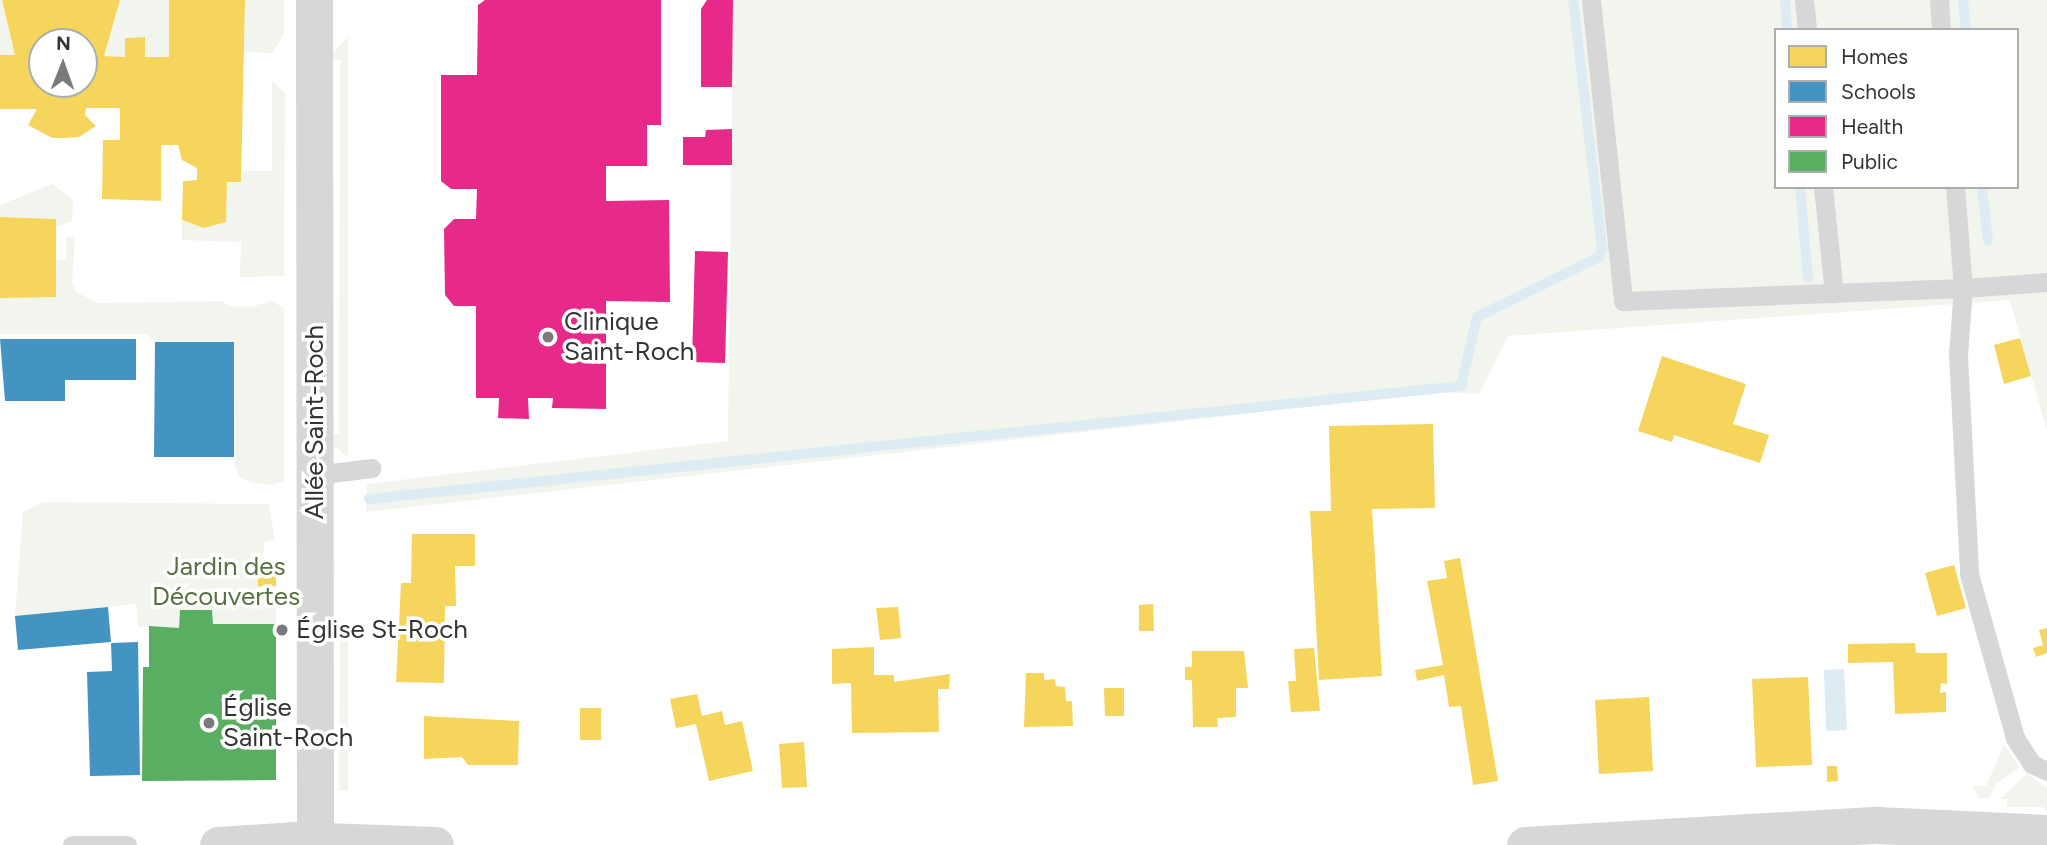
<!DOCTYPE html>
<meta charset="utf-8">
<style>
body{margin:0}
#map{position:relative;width:2047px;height:845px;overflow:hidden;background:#fff;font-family:Figtree,sans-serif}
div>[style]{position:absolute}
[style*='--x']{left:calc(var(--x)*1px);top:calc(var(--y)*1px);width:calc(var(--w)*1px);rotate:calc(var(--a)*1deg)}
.green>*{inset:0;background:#f1f5ed}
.water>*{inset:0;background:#ddebf3}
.homes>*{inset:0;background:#f6d55c}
.schools>*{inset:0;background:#4393c3}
.health>*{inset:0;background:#e7298a}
.public>*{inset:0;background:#5aae61}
.stream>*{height:10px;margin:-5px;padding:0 5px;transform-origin:5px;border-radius:5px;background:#ddebf3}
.lane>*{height:19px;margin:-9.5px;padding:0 9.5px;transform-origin:9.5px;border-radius:9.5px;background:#d7d7d7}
.street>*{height:37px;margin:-18.5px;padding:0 18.5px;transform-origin:18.5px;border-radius:18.5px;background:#d7d7d7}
.dots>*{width:19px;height:19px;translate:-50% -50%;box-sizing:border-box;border:4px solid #fff;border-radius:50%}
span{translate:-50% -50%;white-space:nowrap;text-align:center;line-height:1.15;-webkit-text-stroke:7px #fff;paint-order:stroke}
.poi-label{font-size:26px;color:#333}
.left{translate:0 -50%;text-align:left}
.street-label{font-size:26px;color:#333}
.park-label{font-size:26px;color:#56703f}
.legend{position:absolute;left:1774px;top:28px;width:245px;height:161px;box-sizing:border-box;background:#fff;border:2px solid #adadad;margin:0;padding:9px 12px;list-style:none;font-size:21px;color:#333}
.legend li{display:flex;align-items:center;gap:14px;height:35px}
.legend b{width:35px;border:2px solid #adadad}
.north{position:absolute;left:28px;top:28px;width:70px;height:70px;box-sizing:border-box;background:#fff;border:2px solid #adadad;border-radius:50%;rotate:1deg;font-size:19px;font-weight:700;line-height:28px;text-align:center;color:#333}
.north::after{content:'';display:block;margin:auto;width:24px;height:32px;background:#7a7a7a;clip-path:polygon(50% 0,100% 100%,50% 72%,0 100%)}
</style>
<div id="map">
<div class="green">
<i style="clip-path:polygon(0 0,2px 0,15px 55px,0 55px)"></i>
<i style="clip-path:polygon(120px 0,169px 0,169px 57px,145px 57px,144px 37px,125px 38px,125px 57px,104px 56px)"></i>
<i style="clip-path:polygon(245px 0,284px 0,284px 34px,272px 53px,244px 52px)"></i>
<i style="clip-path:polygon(evenodd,733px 0,2047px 0,2047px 431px,2010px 300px,1508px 336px,1479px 394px,1441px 392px,366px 512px,367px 484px,728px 441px,733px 0,1776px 30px,2017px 30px,2017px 187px,1776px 187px,1776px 30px)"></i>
<i style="clip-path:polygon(348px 37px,348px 457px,331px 444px,331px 434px,339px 434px,340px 60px,331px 60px,331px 54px)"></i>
<i style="clip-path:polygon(272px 81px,285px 93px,284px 276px,240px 277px,241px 242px,182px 240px,182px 220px,204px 228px,226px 222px,227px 182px,241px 182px,242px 171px,272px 171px)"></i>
<i style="clip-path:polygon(52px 184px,73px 200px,72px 221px,56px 227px,55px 219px,0 217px,0 205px)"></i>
<i style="clip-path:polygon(66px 237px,75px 237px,72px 284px,76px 292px,98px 303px,222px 301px,229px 306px,251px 307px,271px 301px,284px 308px,284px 481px,270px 485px,251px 482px,241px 478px,235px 467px,234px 342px,155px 342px,147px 334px,0 334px,0 298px,56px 260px,66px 260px)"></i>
<i style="clip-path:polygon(43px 502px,269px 504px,275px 540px,265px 542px,258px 585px,276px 586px,276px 624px,213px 624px,212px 610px,181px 610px,179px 628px,138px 627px,136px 604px,15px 616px,23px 512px)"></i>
<i style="clip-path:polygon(340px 626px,348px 626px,348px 791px,339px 791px)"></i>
<i style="clip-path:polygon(2004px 745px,2020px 767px,1996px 784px,1989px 798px,1978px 798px,1973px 786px,1986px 786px)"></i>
<i style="clip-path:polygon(2028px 773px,2047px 788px,2047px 813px,2043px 807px,2006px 807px,2008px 799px,2000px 799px)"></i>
</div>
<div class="water">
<i style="clip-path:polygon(1844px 669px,1847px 730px,1826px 731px,1824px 670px)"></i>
</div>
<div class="homes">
<i style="clip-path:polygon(evenodd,2px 0,120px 0,104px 56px,125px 57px,125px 38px,145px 37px,145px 57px,169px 57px,169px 0,245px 0,241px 182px,227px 182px,226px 222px,204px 228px,182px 220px,183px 181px,197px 180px,197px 168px,182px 160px,178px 145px,161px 145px,161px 201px,102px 199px,103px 140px,120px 140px,120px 108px,86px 108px,85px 115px,96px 126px,79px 137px,66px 138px,52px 138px,28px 125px,37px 109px,0 109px,0 55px,15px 55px,2px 0,42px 42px,84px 42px,84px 84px,42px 84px,42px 42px)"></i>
<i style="clip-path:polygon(0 217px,56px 219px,56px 297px,0 298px)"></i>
<i style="clip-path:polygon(2020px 338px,2031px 376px,2004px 384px,1994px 345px)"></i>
<i style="clip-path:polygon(1662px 356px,1746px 384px,1733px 424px,1769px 435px,1760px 463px,1674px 435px,1672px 442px,1638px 431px)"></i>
<i style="clip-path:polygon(1433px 424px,1435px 508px,1372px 509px,1382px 676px,1319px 680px,1310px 511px,1331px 511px,1329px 426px)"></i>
<i style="clip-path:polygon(412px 534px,475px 534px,475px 566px,455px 566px,456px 606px,445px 606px,444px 683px,396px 682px,401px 583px,411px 583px)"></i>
<i style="clip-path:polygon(1460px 558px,1498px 781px,1473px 785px,1461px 706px,1449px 707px,1444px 675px,1417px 681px,1415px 670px,1443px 665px,1427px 581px,1447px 578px,1444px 561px)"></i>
<i style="clip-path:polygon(258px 564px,276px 564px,276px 586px,258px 586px)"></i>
<i style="clip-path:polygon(1954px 565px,1966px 608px,1937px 616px,1925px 573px)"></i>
<i style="clip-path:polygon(1153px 604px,1154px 631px,1139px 631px,1139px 605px)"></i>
<i style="clip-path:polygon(898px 607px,901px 638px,880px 640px,876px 608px)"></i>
<i style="clip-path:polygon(2047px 628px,2047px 653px,2036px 657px,2033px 648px,2043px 645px,2039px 630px)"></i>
<i style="clip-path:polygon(1915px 643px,1916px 653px,1947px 653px,1947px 684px,1941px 683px,1940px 693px,1946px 692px,1946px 712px,1895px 714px,1893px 662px,1848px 663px,1848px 644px)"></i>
<i style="clip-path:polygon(874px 647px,874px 675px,894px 675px,894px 682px,950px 674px,949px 689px,938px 689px,939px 732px,852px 733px,851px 683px,832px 684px,832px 649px)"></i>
<i style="clip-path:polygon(1314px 648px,1320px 711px,1291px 712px,1288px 681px,1296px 681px,1294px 649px)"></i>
<i style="clip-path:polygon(1192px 651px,1244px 651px,1248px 688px,1236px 688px,1236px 717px,1217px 718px,1218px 727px,1193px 727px,1192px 680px,1185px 680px,1185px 667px,1192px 667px)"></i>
<i style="clip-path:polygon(1026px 673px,1044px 673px,1044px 680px,1055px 679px,1056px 686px,1065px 687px,1066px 701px,1072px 701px,1073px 726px,1024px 727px)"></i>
<i style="clip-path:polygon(1808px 677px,1812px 765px,1756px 767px,1752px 679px)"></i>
<i style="clip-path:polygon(1104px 688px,1124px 688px,1124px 716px,1105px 716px)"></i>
<i style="clip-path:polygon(697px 694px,702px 716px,722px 711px,725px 725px,742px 721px,753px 771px,709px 781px,696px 724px,676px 728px,670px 699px)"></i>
<i style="clip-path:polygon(1649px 697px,1653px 771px,1599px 774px,1595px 700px)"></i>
<i style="clip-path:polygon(580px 708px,601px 708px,601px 740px,580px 740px)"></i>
<i style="clip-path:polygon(424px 716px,519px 721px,518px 765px,468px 765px,462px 757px,424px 759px)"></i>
<i style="clip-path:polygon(804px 742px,807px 787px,782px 788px,779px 744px)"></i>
<i style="clip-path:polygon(1827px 766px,1837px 766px,1838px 781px,1827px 782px)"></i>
</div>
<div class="schools">
<i style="clip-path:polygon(0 339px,136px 339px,136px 380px,65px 380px,65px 401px,5px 401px)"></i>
<i style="clip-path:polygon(155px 342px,234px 342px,234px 457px,154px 457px)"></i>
<i style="clip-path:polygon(108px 607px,111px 642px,18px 650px,15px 616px)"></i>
<i style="clip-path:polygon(138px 642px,140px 775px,90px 776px,87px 672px,112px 671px,111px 643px)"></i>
</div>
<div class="health">
<i style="clip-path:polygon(485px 0,661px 0,661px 125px,647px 125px,647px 166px,606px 166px,606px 201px,669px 200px,670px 302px,606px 301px,606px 409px,552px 408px,553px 398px,528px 398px,529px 419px,498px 418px,499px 398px,476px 398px,476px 306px,454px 306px,445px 295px,444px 229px,454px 219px,476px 219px,477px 189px,451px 189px,441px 181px,441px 75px,477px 75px,478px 5px)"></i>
<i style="clip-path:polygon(707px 0,733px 0,732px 87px,701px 87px,701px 9px)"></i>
<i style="clip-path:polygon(732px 129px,732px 165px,683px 165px,683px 137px,705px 137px,706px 130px)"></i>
<i style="clip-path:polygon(695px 251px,728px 252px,725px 363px,692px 362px)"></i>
</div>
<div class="public">
<i style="clip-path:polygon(180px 610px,212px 610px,213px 624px,276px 624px,276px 780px,142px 781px,143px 667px,149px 667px,149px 626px,179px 628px)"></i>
</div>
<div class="stream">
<i style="--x:1785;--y:0;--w:30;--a:86"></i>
<i style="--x:1963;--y:0;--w:30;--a:84"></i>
<i style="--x:1800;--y:187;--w:91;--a:85"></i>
<i style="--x:1982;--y:187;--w:54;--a:83.7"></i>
<i style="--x:369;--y:499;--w:1098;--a:-5.91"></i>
<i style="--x:1461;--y:386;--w:71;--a:-76.9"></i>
<i style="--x:1477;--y:317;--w:136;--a:-26.2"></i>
<i style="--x:1599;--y:257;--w:9;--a:-69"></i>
<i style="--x:1602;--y:249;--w:251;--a:-96.6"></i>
</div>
<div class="lane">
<i style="--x:1591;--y:0;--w:303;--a:83.9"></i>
<i style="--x:1623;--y:301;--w:340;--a:-2.2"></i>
<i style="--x:1963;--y:288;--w:101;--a:-94.5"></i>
<i style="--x:1804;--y:0;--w:30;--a:84"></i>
<i style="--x:1939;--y:0;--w:30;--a:86"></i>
<i style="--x:1823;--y:187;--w:107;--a:84.1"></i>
<i style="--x:2047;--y:282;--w:84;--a:175.9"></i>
<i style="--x:1963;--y:288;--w:66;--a:94.3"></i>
<i style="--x:1958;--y:354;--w:220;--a:87.1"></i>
<i style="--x:1969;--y:574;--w:170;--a:74.3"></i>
<i style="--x:2015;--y:738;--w:31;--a:57"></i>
<i style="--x:2032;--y:764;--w:17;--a:25"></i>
<i style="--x:315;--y:475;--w:57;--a:-7"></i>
<i style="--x:72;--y:845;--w:55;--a:0"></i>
</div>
<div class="street">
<i style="--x:314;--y:0;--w:845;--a:89.93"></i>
<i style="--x:218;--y:845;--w:77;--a:-3.7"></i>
<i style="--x:295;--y:840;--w:140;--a:2"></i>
<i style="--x:1525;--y:845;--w:353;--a:-3.3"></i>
<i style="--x:1877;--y:825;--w:170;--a:2.7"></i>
</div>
<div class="dots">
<i style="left:548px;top:337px;background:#7a7a7a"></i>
<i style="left:282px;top:630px;background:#7a7a7a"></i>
<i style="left:209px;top:723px;background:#7a7a7a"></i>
</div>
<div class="poi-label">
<span class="left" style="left:564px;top:337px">Clinique<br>Saint-Roch</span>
<span class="left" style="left:296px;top:630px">Église St-Roch</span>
<span class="left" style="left:223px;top:723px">Église<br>Saint-Roch</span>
</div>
<div class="street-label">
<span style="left:315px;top:422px;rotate:-90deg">Allée Saint-Roch</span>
</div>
<div class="park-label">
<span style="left:226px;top:582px">Jardin des<br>Découvertes</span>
</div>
<ul class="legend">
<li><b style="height:19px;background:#f6d55c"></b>Homes</li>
<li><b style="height:19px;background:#4393c3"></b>Schools</li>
<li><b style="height:19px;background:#e7298a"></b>Health</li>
<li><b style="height:19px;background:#5aae61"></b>Public</li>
</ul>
<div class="north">N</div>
</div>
